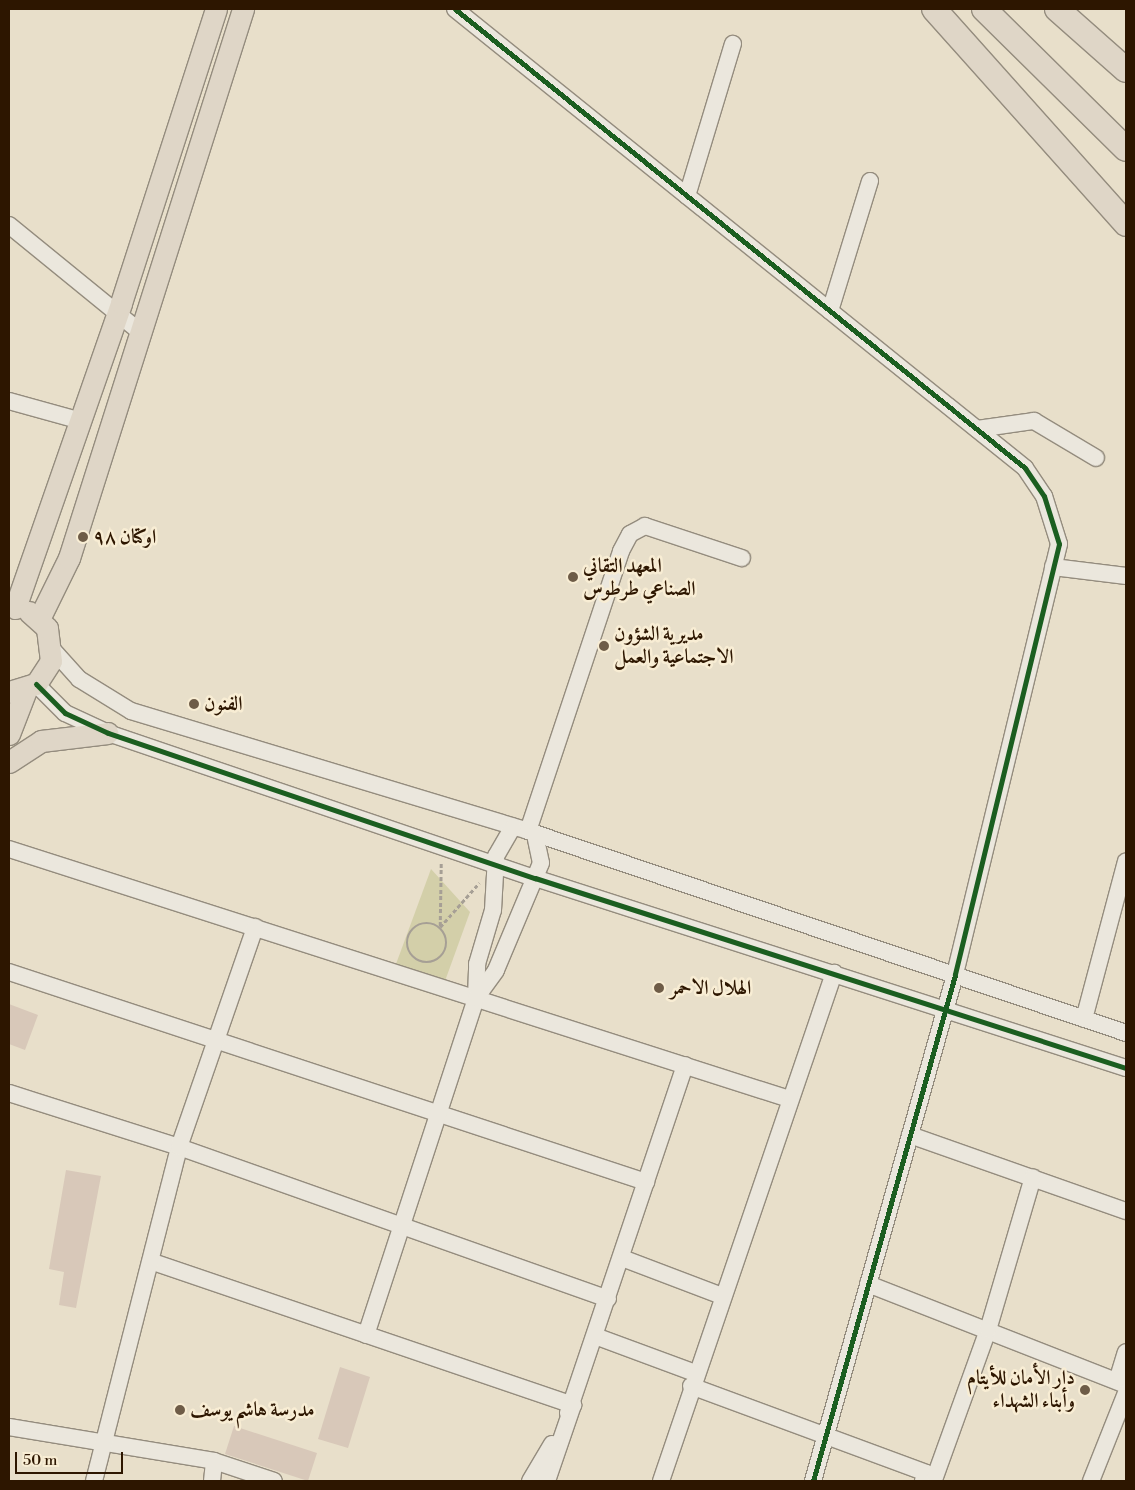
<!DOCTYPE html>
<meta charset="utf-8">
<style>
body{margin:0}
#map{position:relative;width:1135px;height:1490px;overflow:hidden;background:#e8dfca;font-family:"Libre Bodoni",Amiri,serif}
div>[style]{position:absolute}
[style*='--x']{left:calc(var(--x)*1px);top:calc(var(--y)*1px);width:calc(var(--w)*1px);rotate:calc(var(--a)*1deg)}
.green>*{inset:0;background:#d3cfa9}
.building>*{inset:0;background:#d8c8b9}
.path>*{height:2.5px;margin-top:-1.25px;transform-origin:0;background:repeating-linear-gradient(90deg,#a69f95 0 4px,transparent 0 6.5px)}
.path>.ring{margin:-1.25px;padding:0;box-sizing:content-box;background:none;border:2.5px solid #a69f95;border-radius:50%}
.roads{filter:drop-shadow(1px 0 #948c7e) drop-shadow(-1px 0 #948c7e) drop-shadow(0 1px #948c7e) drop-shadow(0 -1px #948c7e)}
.minor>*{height:16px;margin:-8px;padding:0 8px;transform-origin:8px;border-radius:8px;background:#ebe7dd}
.major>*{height:21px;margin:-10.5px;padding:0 10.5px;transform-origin:10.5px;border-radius:10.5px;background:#dfd6c7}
.highway>*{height:24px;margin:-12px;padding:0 12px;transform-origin:12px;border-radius:12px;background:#dfd6c7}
.cycleway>*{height:5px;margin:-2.5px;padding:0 2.5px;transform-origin:2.5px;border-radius:2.5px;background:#1b5e20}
.dots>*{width:14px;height:14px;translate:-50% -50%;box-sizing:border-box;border:2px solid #f8edd4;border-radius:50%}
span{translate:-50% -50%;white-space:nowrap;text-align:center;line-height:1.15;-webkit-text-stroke:5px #f8edd4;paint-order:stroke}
.poi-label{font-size:20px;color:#2d1600;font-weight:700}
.left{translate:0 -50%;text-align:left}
.right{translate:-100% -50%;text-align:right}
.frame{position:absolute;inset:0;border:10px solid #2d1600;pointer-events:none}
.scale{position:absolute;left:15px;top:1452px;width:108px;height:22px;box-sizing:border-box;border:2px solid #2d1600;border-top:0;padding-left:6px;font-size:15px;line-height:18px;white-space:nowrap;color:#2d1600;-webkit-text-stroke:4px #f8edd4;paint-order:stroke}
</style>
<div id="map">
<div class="green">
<i style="clip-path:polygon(431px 869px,470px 912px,445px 981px,396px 964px)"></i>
</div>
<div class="building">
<i style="clip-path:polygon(9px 1004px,38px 1015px,25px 1050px,9px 1044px)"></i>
<i style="clip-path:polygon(66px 1170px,101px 1176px,76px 1308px,59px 1305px,64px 1272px,49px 1269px)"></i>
<i style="clip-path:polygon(340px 1367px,370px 1377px,348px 1448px,318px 1439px)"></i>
<i style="clip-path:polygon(234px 1426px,317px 1453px,308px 1481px,225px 1454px)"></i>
</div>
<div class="path">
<i class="ring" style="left:407px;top:923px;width:37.5px;height:37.5px"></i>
<i style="--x:440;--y:926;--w:64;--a:-89.1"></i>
<i style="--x:440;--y:927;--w:59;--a:-48.4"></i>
</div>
<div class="roads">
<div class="minor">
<i style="--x:455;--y:9;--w:732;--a:38.84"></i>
<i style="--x:1025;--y:468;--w:34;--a:56"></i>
<i style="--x:1044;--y:496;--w:50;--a:72.6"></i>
<i style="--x:1059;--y:544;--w:443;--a:103.6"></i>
<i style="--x:955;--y:975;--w:526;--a:105.68"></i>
<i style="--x:687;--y:196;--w:159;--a:-73.2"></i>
<i style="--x:9;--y:225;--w:169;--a:39.2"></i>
<i style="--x:830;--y:311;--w:136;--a:-72.9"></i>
<i style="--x:9;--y:401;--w:75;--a:15.5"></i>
<i style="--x:977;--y:429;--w:58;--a:-8"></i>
<i style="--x:1034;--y:421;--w:72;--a:30.8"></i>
<i style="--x:1053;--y:567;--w:74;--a:7"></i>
<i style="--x:53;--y:650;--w:39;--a:48"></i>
<i style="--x:79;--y:679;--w:61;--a:31.6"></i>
<i style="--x:131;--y:711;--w:415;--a:16.8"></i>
<i style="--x:528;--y:831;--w:631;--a:18.66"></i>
<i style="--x:36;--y:684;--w:41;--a:45"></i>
<i style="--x:65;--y:713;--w:47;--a:24.9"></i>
<i style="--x:108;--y:733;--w:451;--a:18.8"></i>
<i style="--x:535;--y:878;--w:621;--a:17.82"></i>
<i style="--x:528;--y:831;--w:295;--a:-71.6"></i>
<i style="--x:621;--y:551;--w:19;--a:-62"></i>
<i style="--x:630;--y:534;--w:17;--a:-28"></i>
<i style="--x:645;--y:526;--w:102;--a:18.3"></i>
<i style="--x:9;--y:849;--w:819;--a:17.77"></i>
<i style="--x:9;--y:972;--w:671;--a:18.25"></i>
<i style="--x:476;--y:998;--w:34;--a:-88"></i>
<i style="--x:477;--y:964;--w:56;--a:-73.5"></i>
<i style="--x:493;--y:910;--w:54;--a:-86.8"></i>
<i style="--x:496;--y:856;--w:34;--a:-60"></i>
<i style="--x:1084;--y:1019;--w:163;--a:-75.1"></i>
<i style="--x:9;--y:1093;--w:178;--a:17.6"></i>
<i style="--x:179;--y:1147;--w:455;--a:19.5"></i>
<i style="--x:910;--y:1135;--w:229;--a:19.4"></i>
<i style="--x:622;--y:1258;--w:107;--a:20.8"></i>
<i style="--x:153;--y:1262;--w:444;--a:18.8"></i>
<i style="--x:573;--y:1405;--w:80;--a:108.9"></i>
<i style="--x:868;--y:1284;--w:277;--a:21.4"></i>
<i style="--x:366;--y:1335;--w:354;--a:-71.9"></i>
<i style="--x:476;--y:998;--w:34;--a:-54"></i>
<i style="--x:496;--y:970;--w:116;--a:-67.2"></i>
<i style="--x:541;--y:863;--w:29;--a:-102"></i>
<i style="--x:595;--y:1336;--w:107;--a:20.3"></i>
<i style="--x:1117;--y:1381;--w:30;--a:-73"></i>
<i style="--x:691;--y:1386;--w:251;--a:20.3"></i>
<i style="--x:926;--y:1473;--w:9;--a:111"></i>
<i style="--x:568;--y:1413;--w:367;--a:-71.4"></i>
<i style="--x:9;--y:1427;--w:208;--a:9.4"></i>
<i style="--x:214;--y:1461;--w:63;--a:18.4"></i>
<i style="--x:935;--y:1477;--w:156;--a:-70.2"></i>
<i style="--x:988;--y:1330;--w:159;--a:-73.6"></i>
<i style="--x:94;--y:1481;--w:345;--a:-75.7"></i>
<i style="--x:179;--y:1147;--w:233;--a:-70.9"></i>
<i style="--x:212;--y:1481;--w:20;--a:-84"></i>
<i style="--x:530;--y:1481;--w:43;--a:-59.3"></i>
<i style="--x:661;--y:1481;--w:537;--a:-71.19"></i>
<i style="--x:1091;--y:1481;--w:95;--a:-68.3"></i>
</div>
<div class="major">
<i style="--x:15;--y:608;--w:323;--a:-70.8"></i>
<i style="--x:121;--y:303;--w:309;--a:-72.1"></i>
<i style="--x:39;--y:619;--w:68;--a:-63.8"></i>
<i style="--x:69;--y:558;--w:576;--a:-72.41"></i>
<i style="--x:9;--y:692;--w:28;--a:-17"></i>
<i style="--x:36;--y:684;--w:27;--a:-57"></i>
<i style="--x:51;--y:661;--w:33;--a:-97"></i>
<i style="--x:47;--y:628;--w:24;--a:-138"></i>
<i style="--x:9;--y:734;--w:47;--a:-68.9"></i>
<i style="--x:9;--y:762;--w:38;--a:-33"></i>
<i style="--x:41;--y:741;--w:67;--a:-6.8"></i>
</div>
<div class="highway">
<i style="--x:934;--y:9;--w:288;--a:48.2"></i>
<i style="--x:984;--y:9;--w:199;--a:44.6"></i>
<i style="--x:1057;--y:9;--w:92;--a:41.5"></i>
</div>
</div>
<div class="cycleway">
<i style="--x:455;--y:9;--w:732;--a:38.84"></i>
<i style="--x:1025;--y:468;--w:34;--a:56"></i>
<i style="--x:1044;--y:496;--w:50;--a:72.6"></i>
<i style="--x:1059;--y:544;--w:443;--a:103.6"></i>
<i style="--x:955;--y:975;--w:526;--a:105.68"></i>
<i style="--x:36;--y:684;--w:41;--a:45"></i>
<i style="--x:65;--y:713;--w:47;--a:24.9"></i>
<i style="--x:108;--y:733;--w:451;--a:18.8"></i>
<i style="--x:535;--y:878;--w:621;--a:17.82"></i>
</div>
<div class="dots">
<i style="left:83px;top:537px;background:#6e5c47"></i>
<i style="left:573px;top:577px;background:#6e5c47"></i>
<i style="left:604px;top:646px;background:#6e5c47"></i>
<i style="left:194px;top:704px;background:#6e5c47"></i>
<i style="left:659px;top:988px;background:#6e5c47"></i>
<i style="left:1085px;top:1390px;background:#6e5c47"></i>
<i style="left:180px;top:1410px;background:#6e5c47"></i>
</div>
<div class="poi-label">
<span class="left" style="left:93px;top:537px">اوكتان ٩٨</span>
<span class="left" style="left:583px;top:578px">المعهد التقاني<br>الصناعي طرطوس</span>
<span class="left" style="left:614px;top:646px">مديرية الشؤون<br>الاجتماعية والعمل</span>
<span class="left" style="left:204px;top:704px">الفنون</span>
<span class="left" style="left:670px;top:988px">الهلال الاحمر</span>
<span class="right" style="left:1075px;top:1390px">دار الأمان للأيتام<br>وأبناء الشهداء</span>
<span class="left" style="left:190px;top:1410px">مدرسة هاشم يوسف</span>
</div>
<div class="frame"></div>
<div class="scale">50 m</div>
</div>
